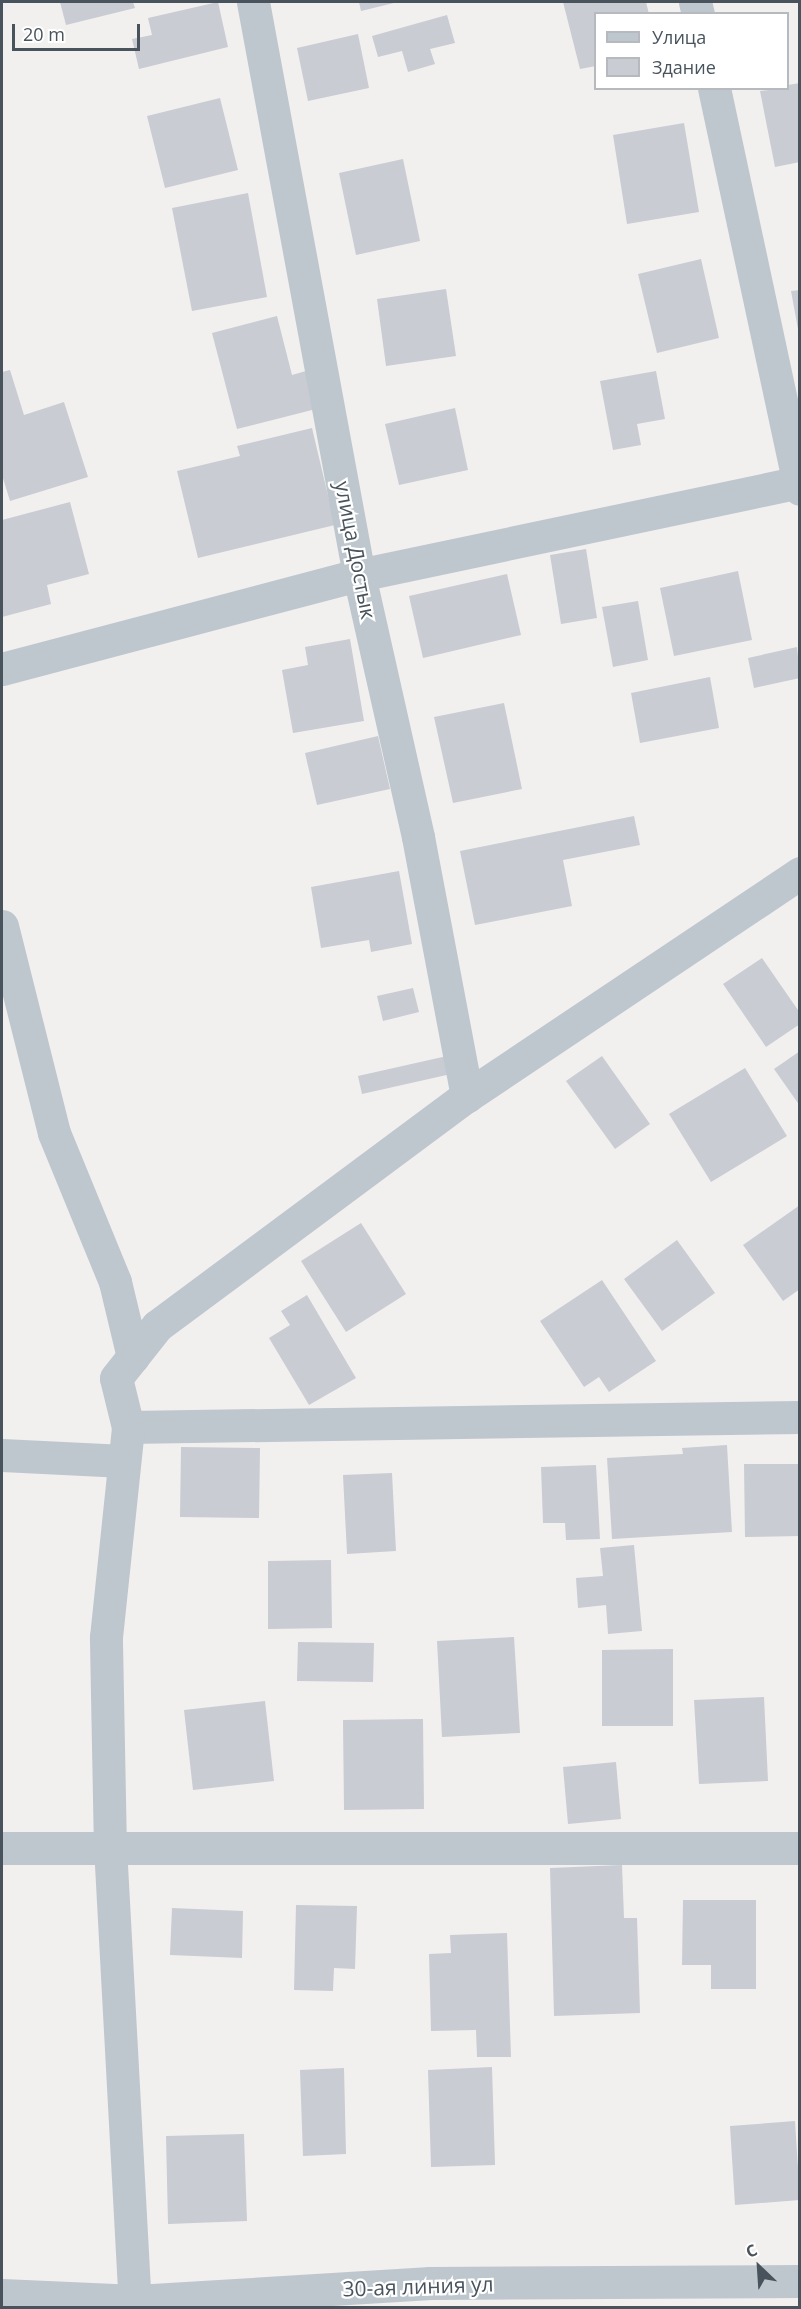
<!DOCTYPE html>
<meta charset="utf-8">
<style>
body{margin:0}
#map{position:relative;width:801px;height:2309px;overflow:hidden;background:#f2efef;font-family:"Open Sans",sans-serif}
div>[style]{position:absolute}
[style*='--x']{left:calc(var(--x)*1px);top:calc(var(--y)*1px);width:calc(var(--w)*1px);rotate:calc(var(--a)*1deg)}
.building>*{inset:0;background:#c9ccd2}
.minor>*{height:33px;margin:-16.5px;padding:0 16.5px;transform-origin:16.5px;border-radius:16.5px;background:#bec7ce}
span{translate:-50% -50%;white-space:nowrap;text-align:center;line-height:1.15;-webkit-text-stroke:4.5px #fff;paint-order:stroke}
.street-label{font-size:21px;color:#48535c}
.frame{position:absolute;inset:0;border:3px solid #48535c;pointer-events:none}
.legend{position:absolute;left:594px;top:12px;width:195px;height:78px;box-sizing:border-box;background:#fff;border:2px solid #b6babe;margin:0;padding:8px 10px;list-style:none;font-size:18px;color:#48535c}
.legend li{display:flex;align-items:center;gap:12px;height:30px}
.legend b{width:30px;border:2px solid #b6babe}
.north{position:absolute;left:729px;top:2237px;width:60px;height:60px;-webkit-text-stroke:4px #fff;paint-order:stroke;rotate:335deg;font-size:16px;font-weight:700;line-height:24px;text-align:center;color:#48535c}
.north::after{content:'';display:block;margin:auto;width:21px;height:27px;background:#48535c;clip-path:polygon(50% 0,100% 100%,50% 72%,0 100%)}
.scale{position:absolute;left:12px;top:24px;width:128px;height:27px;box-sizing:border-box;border:3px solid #48535c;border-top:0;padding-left:8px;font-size:18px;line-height:21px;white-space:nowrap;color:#48535c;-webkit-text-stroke:4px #fff;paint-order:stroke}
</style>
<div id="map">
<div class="building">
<i style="clip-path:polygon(60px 2px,133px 2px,135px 8px,66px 25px)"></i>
<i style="clip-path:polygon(218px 2px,228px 47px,139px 69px,132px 39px,152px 35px,148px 18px)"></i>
<i style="clip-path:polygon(359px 2px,398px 2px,361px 11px)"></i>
<i style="clip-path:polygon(563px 2px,646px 2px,649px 14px,596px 14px,596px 66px,580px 69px)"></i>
<i style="clip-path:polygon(447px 15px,455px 43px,430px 49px,435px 64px,408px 72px,402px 51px,378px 57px,372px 36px)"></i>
<i style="clip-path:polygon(358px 34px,369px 88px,308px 101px,297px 48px)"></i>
<i style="clip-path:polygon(800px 83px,800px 162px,775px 167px,760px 91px,788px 88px,788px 85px)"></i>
<i style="clip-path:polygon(220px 98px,238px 170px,165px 188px,147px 116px)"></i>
<i style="clip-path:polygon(684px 123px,699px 212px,627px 224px,613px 135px)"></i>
<i style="clip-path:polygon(403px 159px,420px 241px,356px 255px,339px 173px)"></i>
<i style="clip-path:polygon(248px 193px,267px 297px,192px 311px,172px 208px)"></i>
<i style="clip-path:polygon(701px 259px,719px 338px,657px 353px,638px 274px)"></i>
<i style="clip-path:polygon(446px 289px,456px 356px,386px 366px,377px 299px)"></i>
<i style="clip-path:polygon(800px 290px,800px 328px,798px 329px,791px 291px)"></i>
<i style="clip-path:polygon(277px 316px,292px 375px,306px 371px,316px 409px,237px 429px,212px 333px)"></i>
<i style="clip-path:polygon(10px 370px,24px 415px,64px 402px,88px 477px,10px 501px,2px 475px,2px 372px)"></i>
<i style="clip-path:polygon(656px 371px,665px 419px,637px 424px,641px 445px,613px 450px,600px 381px)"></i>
<i style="clip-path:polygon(455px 408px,468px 470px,399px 485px,385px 424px)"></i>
<i style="clip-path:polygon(312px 428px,335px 525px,198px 558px,177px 471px,240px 456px,237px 446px)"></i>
<i style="clip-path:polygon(70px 502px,89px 574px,47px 585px,51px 604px,2px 617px,2px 520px)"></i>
<i style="clip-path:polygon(586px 549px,597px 618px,561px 624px,550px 555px)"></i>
<i style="clip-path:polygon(738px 571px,752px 640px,674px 656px,660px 588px)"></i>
<i style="clip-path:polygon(507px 574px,521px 635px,423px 658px,409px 596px)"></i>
<i style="clip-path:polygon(638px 601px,648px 660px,613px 667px,602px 607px)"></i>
<i style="clip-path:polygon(350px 639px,364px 721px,293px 733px,282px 670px,308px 665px,305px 647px)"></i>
<i style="clip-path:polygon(797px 647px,800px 678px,754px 688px,748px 658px)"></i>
<i style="clip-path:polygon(710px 677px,719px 728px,640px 743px,631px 693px)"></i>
<i style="clip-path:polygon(504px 703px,522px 789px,453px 803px,434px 717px)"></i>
<i style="clip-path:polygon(378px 736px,390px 789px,317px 805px,305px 753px)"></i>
<i style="clip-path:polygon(634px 816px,640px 845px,563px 860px,572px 906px,475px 925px,460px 851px)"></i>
<i style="clip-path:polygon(399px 871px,412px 944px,371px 952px,369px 940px,321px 948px,311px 887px)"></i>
<i style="clip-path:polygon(762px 958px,800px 1013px,800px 1024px,766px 1047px,723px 984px)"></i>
<i style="clip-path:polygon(413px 988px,419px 1012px,383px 1021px,377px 996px)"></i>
<i style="clip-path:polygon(800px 1051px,800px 1106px,774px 1069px)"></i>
<i style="clip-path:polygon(447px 1056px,451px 1074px,362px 1094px,358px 1076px)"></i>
<i style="clip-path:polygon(602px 1056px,650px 1124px,615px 1149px,566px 1081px)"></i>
<i style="clip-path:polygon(745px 1068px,787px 1136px,711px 1182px,669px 1114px)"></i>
<i style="clip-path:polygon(800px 1205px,800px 1289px,783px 1301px,743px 1245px)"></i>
<i style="clip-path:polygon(361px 1223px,406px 1294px,346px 1332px,301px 1261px)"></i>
<i style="clip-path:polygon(677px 1240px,715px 1293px,662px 1331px,624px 1279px)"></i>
<i style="clip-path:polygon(602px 1280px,656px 1361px,609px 1392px,599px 1377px,584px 1387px,540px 1321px)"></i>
<i style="clip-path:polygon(307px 1295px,356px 1378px,309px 1405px,269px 1338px,290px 1325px,281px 1311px)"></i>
<i style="clip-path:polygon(727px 1445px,732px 1532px,612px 1539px,607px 1458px,683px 1454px,682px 1448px)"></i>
<i style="clip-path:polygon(181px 1447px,260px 1448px,259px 1518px,180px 1517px)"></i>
<i style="clip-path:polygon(744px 1464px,800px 1464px,800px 1536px,745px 1537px)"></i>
<i style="clip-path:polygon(596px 1465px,600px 1539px,566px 1540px,565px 1523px,543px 1523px,541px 1467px)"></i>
<i style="clip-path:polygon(392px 1473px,396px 1551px,347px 1554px,343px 1475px)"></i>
<i style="clip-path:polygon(634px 1545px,642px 1631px,608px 1634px,606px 1605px,578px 1608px,576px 1578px,603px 1576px,600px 1548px)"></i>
<i style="clip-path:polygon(331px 1560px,332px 1628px,268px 1629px,268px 1561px)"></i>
<i style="clip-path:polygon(514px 1637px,520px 1733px,442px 1737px,437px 1641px)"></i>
<i style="clip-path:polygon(298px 1642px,374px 1643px,373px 1682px,297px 1681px)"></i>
<i style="clip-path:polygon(673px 1649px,673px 1726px,602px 1726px,602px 1650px)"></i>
<i style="clip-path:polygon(764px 1697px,768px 1781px,699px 1784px,694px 1700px)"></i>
<i style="clip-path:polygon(265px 1701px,274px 1781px,193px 1790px,184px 1710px)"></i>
<i style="clip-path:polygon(423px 1719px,424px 1809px,344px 1810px,343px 1720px)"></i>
<i style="clip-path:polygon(616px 1762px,621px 1819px,568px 1824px,563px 1767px)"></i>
<i style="clip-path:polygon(622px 1865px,624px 1918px,637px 1918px,640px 2013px,554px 2016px,550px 1868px)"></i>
<i style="clip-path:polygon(683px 1900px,756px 1900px,756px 1989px,711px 1989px,711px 1965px,682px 1965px)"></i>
<i style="clip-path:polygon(296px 1905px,357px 1906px,355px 1969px,334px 1968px,333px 1991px,294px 1990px)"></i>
<i style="clip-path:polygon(172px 1908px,243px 1911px,242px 1958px,170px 1955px)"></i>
<i style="clip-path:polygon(507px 1933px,511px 2057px,477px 2057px,476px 2030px,431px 2031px,429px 1954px,451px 1953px,450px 1935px)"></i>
<i style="clip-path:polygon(492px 2067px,495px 2165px,431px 2167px,428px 2070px)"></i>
<i style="clip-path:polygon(344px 2068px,346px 2154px,303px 2156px,300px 2070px)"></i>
<i style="clip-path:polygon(795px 2121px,800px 2200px,735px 2205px,730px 2126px)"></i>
<i style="clip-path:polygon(244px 2134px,247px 2221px,168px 2224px,166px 2136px)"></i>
</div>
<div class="minor">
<i style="--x:253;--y:2;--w:583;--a:79.52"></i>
<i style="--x:359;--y:575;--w:269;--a:77.3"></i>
<i style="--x:418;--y:837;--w:264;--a:79.3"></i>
<i style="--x:695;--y:2;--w:12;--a:76"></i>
<i style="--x:714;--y:88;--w:410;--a:77.9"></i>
<i style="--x:2;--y:669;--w:369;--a:-14.8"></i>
<i style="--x:359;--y:575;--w:451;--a:-11.9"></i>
<i style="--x:2;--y:926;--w:213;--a:75.9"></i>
<i style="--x:54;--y:1133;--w:161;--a:67.7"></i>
<i style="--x:115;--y:1282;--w:77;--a:76.5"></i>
<i style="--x:128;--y:1427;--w:672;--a:-0.85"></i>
<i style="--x:2;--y:1455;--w:122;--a:2.8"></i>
<i style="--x:2;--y:1848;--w:798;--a:0"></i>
<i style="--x:2;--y:2295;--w:134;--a:2.6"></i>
<i style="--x:136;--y:2301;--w:295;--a:-3.5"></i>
<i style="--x:430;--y:2283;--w:370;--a:-0.3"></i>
<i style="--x:135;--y:2308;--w:459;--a:-93.1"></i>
<i style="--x:110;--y:1850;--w:213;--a:-91.1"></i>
<i style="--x:106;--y:1637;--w:211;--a:-84"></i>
<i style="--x:128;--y:1427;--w:50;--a:-103.8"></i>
<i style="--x:116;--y:1378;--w:66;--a:-51.7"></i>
<i style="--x:157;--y:1326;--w:386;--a:-36.6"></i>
<i style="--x:467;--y:1096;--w:401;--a:-33.8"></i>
</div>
<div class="street-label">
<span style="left:356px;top:550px;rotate:79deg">улица Достык</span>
<span style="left:418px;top:2286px;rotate:-2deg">30-ая линия ул</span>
</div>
<div class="frame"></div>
<ul class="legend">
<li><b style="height:8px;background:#bec7ce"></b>Улица</li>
<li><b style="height:16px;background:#c9ccd2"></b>Здание</li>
</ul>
<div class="north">С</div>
<div class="scale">20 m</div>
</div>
